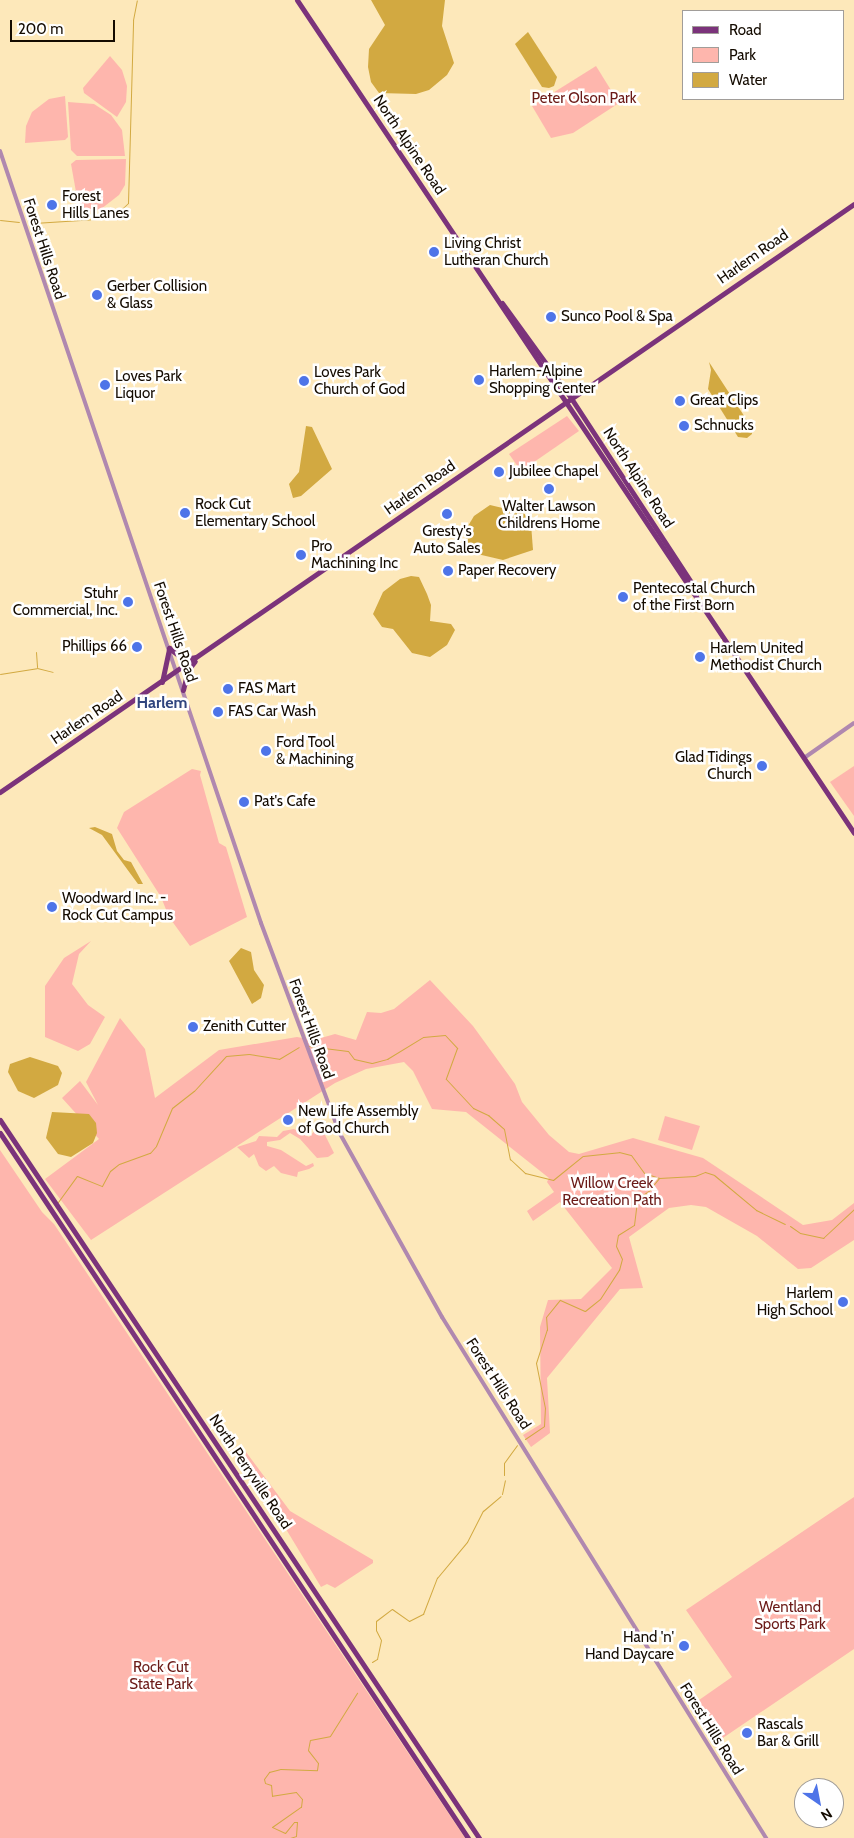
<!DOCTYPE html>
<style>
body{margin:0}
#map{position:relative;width:854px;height:1838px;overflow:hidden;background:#fde8ba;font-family:Cabin,sans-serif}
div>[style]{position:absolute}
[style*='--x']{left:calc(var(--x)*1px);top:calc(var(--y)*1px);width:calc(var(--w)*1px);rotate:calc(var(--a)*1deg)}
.green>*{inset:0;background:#feb6ad}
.water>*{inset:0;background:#d2a941}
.stream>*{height:1px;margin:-0.5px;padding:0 0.5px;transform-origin:0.5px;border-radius:0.5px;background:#d2a941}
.minor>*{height:4px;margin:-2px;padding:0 2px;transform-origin:2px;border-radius:2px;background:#b088af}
.major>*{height:5px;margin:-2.5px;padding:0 2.5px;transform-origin:2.5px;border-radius:2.5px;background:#7b337b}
.dots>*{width:14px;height:14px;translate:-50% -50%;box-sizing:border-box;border:2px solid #fff;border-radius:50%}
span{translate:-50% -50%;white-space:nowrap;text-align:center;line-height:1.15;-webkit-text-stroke:5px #fff;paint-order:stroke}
.park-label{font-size:15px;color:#6b1a17}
.street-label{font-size:15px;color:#140b00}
.poi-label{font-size:15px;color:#140b00}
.left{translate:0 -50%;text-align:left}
.right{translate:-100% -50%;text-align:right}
.neighbourhood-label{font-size:16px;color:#30457e;font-weight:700}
.legend{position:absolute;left:682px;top:10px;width:162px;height:90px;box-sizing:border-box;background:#fff;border:1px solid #a19d99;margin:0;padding:6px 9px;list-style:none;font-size:15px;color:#140b00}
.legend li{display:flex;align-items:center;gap:10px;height:25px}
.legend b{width:25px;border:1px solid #a19d99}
.north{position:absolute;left:794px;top:1778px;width:50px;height:50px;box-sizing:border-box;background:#fff;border:1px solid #a19d99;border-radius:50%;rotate:147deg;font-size:14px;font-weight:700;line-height:20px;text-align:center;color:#140b00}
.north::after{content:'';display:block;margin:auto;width:18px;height:22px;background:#4e74e8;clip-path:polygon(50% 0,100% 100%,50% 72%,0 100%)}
.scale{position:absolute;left:10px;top:20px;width:105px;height:22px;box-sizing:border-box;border:2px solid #140b00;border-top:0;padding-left:6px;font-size:15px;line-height:18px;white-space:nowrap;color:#140b00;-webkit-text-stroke:4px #fff;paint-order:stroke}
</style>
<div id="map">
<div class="green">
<i style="clip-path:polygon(110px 56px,122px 70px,127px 86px,126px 102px,117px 117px,84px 93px,83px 88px)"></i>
<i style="clip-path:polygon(596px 66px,619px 103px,573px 133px,551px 138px,532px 106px)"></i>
<i style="clip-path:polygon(65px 96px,68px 137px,65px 140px,25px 143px,26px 126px,32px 112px,49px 99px)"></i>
<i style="clip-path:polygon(68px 102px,94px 104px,111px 115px,122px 130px,125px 156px,77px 156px,71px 150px)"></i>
<i style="clip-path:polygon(126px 159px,125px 185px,119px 195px,101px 209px,80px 214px,71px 164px,76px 160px)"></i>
<i style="clip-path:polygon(567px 416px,579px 431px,521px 471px,509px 454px)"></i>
<i style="clip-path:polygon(854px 766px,854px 816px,830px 782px)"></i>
<i style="clip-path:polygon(192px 769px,201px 771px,200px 775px,219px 843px,226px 847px,247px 917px,190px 946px,169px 917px,161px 897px,117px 828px,124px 812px)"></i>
<i style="clip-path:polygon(91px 941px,79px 954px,72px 984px,88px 1005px,105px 1017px,90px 1044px,78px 1051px,45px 1037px,45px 986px,64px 958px)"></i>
<i style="clip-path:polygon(430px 980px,473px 1026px,515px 1084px,522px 1102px,549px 1135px,569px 1152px,579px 1154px,633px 1138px,703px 1158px,803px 1225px,832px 1220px,854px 1203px,854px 1240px,811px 1268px,798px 1269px,757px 1236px,706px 1207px,691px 1205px,669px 1208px,629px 1237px,643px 1288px,620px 1289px,547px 1378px,550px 1433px,531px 1447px,523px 1435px,541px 1424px,540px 1327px,548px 1300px,581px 1299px,612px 1268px,560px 1202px,533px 1221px,527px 1211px,554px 1192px,547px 1182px,549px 1178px,466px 1112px,432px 1109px,413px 1071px,404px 1062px,366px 1069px,335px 1083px,91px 1240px,45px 1179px,99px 1139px,62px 1098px,80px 1081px,98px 1105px,86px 1082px,120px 1018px,145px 1049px,155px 1098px,219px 1050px,297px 1037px,314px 1040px,335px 1034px,356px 1040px,367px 1012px,381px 1013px,394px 1009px)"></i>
<i style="clip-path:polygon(665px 1116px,700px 1126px,692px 1150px,658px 1140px)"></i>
<i style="clip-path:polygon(320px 1125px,334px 1153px,328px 1157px,317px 1158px,300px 1139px,290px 1133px,280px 1140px,267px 1142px,267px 1146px,281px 1150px,306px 1166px,313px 1163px,314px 1166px,309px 1169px,298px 1172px,297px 1177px,281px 1173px,274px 1166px,266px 1171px,259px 1166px,254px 1154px,249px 1158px,237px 1147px,256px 1141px,259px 1136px,277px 1137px,283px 1131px,294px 1129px,309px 1137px)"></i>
<i style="clip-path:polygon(0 1150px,42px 1212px,54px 1224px,465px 1838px,0 1838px)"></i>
<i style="clip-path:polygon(246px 1452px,290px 1511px,373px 1560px,373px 1563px,335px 1588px,327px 1584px,321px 1587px,266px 1496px,261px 1480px,246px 1457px)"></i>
<i style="clip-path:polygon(854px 1497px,854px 1649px,714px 1744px,689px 1707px,732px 1677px,686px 1610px)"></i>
</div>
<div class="water">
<i style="clip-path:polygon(371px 0,445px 0,442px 26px,454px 63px,447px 75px,429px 90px,416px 94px,379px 93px,371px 82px,368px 67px,369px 49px,385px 25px)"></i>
<i style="clip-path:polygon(528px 32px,557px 77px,554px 86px,549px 88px,542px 87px,515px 44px)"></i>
<i style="clip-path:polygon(709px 362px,752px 428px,752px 434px,747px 438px,738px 437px,708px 389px,711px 370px)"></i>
<i style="clip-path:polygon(306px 426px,312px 427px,332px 469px,301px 496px,293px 498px,289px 484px,299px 472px)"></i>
<i style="clip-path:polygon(490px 505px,524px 513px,531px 524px,533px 550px,503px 560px,473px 553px,466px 538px,468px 526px,474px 516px)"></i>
<i style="clip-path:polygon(411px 576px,419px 577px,427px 594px,431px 605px,430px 621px,451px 624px,455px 630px,447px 645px,430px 657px,412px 653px,393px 629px,382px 627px,373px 614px,383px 592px,400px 579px)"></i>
<i style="clip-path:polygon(95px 827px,112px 834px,117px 851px,124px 860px,131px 862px,143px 884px,138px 884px,102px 835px,89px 828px)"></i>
<i style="clip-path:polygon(241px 948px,251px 952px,254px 970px,264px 985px,261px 998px,252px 1004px,229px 961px)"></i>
<i style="clip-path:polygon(30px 1057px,58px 1066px,62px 1073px,58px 1085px,34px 1098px,18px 1091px,8px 1072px,10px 1064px)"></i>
<i style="clip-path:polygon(52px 1112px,89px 1114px,96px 1123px,97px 1133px,93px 1143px,71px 1157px,58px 1154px,46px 1138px)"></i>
</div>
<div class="stream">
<i style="--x:0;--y:220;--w:19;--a:6"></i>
<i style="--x:34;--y:223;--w:78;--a:-3.7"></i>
<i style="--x:112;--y:218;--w:22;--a:-43"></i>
<i style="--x:128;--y:203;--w:183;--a:-88.4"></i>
<i style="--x:133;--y:20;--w:20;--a:-79"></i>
<i style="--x:36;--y:652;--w:15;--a:86"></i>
<i style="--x:0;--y:674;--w:37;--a:-9"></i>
<i style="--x:37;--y:668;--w:16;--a:14"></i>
<i style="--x:308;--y:1046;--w:40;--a:7.1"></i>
<i style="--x:348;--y:1051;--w:10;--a:53"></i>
<i style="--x:354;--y:1059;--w:18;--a:13"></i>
<i style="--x:372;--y:1063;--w:16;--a:-15"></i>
<i style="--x:387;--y:1059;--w:42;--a:-31.4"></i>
<i style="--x:423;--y:1037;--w:22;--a:-5"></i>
<i style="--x:445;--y:1035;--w:18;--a:47"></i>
<i style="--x:457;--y:1048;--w:33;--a:110"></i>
<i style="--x:446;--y:1079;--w:40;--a:47"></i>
<i style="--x:473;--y:1108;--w:17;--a:25"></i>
<i style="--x:488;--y:1115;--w:21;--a:41"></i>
<i style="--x:504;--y:1129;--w:31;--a:79"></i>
<i style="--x:510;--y:1159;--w:21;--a:43"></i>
<i style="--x:525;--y:1173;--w:29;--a:14"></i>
<i style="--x:553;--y:1180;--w:38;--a:-39"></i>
<i style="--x:583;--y:1156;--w:36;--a:-6"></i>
<i style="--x:619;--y:1152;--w:12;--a:14"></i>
<i style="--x:631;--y:1155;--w:22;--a:54"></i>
<i style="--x:644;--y:1173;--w:16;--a:18"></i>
<i style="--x:659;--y:1178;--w:36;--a:-3"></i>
<i style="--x:695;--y:1176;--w:11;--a:-22"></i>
<i style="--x:705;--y:1172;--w:9;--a:18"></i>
<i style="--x:714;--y:1175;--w:55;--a:39.8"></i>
<i style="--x:756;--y:1210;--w:32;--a:26"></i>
<i style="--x:651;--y:1188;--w:13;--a:-51"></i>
<i style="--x:58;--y:1202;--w:32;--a:-54"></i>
<i style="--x:77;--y:1176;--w:27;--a:22"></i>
<i style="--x:102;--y:1186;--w:17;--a:-62"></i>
<i style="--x:110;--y:1171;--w:11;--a:-38"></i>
<i style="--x:119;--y:1164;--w:33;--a:-20"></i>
<i style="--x:150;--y:1153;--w:9;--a:-49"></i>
<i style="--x:156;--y:1146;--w:41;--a:-67.2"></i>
<i style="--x:172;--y:1108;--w:28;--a:-38"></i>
<i style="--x:194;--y:1091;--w:47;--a:-47.6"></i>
<i style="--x:226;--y:1056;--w:23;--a:-5"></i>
<i style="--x:249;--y:1054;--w:30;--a:9"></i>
<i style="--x:279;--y:1059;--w:23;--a:-31"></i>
<i style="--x:790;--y:1226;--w:12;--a:35"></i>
<i style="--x:800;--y:1233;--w:24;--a:12"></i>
<i style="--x:823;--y:1238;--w:42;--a:-43.1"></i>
<i style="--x:525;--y:1439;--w:23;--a:-34"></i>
<i style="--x:544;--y:1426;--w:18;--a:-87"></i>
<i style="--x:545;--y:1408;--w:46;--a:-101.3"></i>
<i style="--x:536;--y:1363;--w:35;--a:-72"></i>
<i style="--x:547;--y:1330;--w:13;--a:-94"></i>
<i style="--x:546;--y:1317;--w:22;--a:-51"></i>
<i style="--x:560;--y:1300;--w:27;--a:24"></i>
<i style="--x:585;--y:1311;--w:19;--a:-39"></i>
<i style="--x:600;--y:1299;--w:35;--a:-57"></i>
<i style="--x:619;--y:1270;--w:11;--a:-75"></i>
<i style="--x:622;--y:1259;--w:14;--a:-115"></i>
<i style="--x:616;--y:1246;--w:11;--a:-80"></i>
<i style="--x:618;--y:1235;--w:19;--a:-32"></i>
<i style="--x:634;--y:1225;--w:26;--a:-83"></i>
<i style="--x:637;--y:1199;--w:16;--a:-35"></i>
<i style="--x:504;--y:1475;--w:12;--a:-90"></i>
<i style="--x:504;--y:1463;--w:22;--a:-54"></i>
<i style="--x:502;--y:1494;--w:14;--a:-78"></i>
<i style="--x:372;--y:1662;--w:6;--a:-31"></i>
<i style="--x:377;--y:1659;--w:19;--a:-78"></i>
<i style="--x:381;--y:1640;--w:11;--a:-117"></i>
<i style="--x:376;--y:1630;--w:9;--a:-90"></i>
<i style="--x:376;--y:1621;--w:20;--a:-37"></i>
<i style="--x:392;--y:1609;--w:21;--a:35"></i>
<i style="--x:409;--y:1621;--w:16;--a:-27"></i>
<i style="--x:423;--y:1614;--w:39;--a:-69"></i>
<i style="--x:437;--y:1578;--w:47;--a:-50.2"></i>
<i style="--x:467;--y:1542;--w:35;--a:-63"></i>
<i style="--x:483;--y:1511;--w:23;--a:-40"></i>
<i style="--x:290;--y:1838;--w:6;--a:-18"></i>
<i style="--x:296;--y:1836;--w:14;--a:-86"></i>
<i style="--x:297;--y:1822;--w:3;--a:180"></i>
<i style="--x:294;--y:1822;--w:14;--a:129"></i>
<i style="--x:285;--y:1833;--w:14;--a:-155"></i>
<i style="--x:272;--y:1827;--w:35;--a:-35"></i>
<i style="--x:301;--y:1807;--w:8;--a:-83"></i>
<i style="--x:302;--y:1799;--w:9;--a:-131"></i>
<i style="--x:296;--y:1792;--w:24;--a:171"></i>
<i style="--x:272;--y:1796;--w:11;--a:-95"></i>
<i style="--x:271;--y:1785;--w:6;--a:-162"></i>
<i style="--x:265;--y:1783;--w:4;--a:-104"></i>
<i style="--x:264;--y:1779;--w:9;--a:-54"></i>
<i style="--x:269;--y:1772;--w:11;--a:-15"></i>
<i style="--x:280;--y:1769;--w:37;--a:2"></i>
<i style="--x:317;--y:1770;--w:7;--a:-82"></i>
<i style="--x:318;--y:1763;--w:16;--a:-128"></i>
<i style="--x:308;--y:1750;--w:10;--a:-79"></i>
<i style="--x:310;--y:1740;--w:20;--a:-11"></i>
<i style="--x:330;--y:1736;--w:51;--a:-57.9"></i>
</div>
<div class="minor">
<i style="--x:0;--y:151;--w:815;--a:71.32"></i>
<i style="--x:261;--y:923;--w:223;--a:69.5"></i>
<i style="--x:339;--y:1132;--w:212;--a:60.9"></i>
<i style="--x:442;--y:1317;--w:614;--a:58.12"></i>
<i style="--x:804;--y:758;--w:61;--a:-35"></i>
</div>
<div class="major">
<i style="--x:297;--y:0;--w:1002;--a:56.23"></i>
<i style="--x:502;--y:303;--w:117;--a:54"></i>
<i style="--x:571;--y:398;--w:230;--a:56.9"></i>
<i style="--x:697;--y:591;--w:4;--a:104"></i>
<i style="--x:169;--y:648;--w:18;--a:38"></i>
<i style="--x:183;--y:659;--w:12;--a:-9"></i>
<i style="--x:162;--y:682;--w:35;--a:-78"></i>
<i style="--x:183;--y:690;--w:21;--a:-76"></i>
<i style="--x:188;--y:670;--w:11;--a:-52"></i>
<i style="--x:0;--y:792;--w:1037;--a:-34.55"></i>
<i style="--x:0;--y:1120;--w:863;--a:56.29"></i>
<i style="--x:0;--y:1133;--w:846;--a:56.42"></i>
</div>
<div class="dots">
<i style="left:52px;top:205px;background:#4e74e8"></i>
<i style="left:434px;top:252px;background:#4e74e8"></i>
<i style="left:97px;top:295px;background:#4e74e8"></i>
<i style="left:551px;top:317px;background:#4e74e8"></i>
<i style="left:479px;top:380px;background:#4e74e8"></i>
<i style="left:304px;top:381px;background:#4e74e8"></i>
<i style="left:105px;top:385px;background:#4e74e8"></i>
<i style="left:680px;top:401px;background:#4e74e8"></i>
<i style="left:684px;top:426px;background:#4e74e8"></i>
<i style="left:499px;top:472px;background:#4e74e8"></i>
<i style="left:549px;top:489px;background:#4e74e8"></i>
<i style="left:185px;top:513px;background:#4e74e8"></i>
<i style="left:447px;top:514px;background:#4e74e8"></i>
<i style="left:301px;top:555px;background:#4e74e8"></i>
<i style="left:448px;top:571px;background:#4e74e8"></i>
<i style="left:623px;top:597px;background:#4e74e8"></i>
<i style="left:128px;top:602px;background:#4e74e8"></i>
<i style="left:137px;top:647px;background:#4e74e8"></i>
<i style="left:700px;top:657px;background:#4e74e8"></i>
<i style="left:228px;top:689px;background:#4e74e8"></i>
<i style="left:218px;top:712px;background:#4e74e8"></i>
<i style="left:266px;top:751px;background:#4e74e8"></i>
<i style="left:762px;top:766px;background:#4e74e8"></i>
<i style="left:244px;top:802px;background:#4e74e8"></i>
<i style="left:52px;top:907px;background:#4e74e8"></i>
<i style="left:193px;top:1027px;background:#4e74e8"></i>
<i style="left:288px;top:1120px;background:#4e74e8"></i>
<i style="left:843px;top:1302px;background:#4e74e8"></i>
<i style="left:684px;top:1646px;background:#4e74e8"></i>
<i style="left:747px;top:1733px;background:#4e74e8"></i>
</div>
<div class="park-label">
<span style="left:584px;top:99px">Peter Olson Park</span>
<span style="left:612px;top:1192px">Willow Creek<br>Recreation Path</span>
<span style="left:790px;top:1616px">Wentland<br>Sports Park</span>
<span style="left:161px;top:1676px">Rock Cut<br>State Park</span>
</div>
<div class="street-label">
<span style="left:409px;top:145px;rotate:56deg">North Alpine Road</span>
<span style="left:44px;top:249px;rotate:72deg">Forest Hills Road</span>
<span style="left:753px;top:257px;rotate:-35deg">Harlem Road</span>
<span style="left:638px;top:478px;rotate:57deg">North Alpine Road</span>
<span style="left:420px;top:488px;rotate:-35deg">Harlem Road</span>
<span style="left:175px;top:632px;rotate:71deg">Forest Hills Road</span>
<span style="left:87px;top:718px;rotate:-34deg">Harlem Road</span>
<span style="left:311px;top:1029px;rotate:70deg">Forest Hills Road</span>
<span style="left:498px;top:1384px;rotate:57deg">Forest Hills Road</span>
<span style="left:250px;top:1472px;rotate:56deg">North Perryville Road</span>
<span style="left:711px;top:1729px;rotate:58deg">Forest Hills Road</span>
</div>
<div class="poi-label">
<span class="left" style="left:62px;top:205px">Forest<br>Hills Lanes</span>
<span class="left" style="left:444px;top:252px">Living Christ<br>Lutheran Church</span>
<span class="left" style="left:107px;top:295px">Gerber Collision<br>&amp; Glass</span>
<span class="left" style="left:561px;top:317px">Sunco Pool &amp; Spa</span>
<span class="left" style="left:489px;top:380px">Harlem-Alpine<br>Shopping Center</span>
<span class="left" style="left:314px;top:381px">Loves Park<br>Church of God</span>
<span class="left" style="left:115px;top:385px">Loves Park<br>Liquor</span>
<span class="left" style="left:690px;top:401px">Great Clips</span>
<span class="left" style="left:694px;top:426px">Schnucks</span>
<span class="left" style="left:509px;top:472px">Jubilee Chapel</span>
<span class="left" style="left:195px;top:513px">Rock Cut<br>Elementary School</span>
<span style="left:549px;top:515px">Walter Lawson<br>Childrens Home</span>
<span style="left:447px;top:540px">Gresty's<br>Auto Sales</span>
<span class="left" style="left:311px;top:555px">Pro<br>Machining Inc</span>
<span class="left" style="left:458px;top:571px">Paper Recovery</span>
<span class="left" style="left:633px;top:597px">Pentecostal Church<br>of the First Born</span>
<span class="right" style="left:118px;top:602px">Stuhr<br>Commercial, Inc.</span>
<span class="right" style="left:127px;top:647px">Phillips 66</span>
<span class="left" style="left:710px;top:657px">Harlem United<br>Methodist Church</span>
<span class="left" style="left:238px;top:689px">FAS Mart</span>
<span class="left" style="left:228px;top:712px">FAS Car Wash</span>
<span class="left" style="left:276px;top:751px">Ford Tool<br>&amp; Machining</span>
<span class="right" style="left:752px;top:766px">Glad Tidings<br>Church</span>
<span class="left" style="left:254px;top:802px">Pat's Cafe</span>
<span class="left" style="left:62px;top:907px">Woodward Inc. -<br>Rock Cut Campus</span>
<span class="left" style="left:203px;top:1027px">Zenith Cutter</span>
<span class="left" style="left:298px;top:1120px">New Life Assembly<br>of God Church</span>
<span class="right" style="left:833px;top:1302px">Harlem<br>High School</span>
<span class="right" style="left:674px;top:1646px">Hand 'n'<br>Hand Daycare</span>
<span class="left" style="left:757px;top:1733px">Rascals<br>Bar &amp; Grill</span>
</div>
<div class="neighbourhood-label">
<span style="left:162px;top:703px">Harlem</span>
</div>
<ul class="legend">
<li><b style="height:6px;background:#7b337b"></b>Road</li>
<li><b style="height:14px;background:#feb6ad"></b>Park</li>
<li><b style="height:14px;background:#d2a941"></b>Water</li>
</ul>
<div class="north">N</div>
<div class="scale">200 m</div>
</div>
